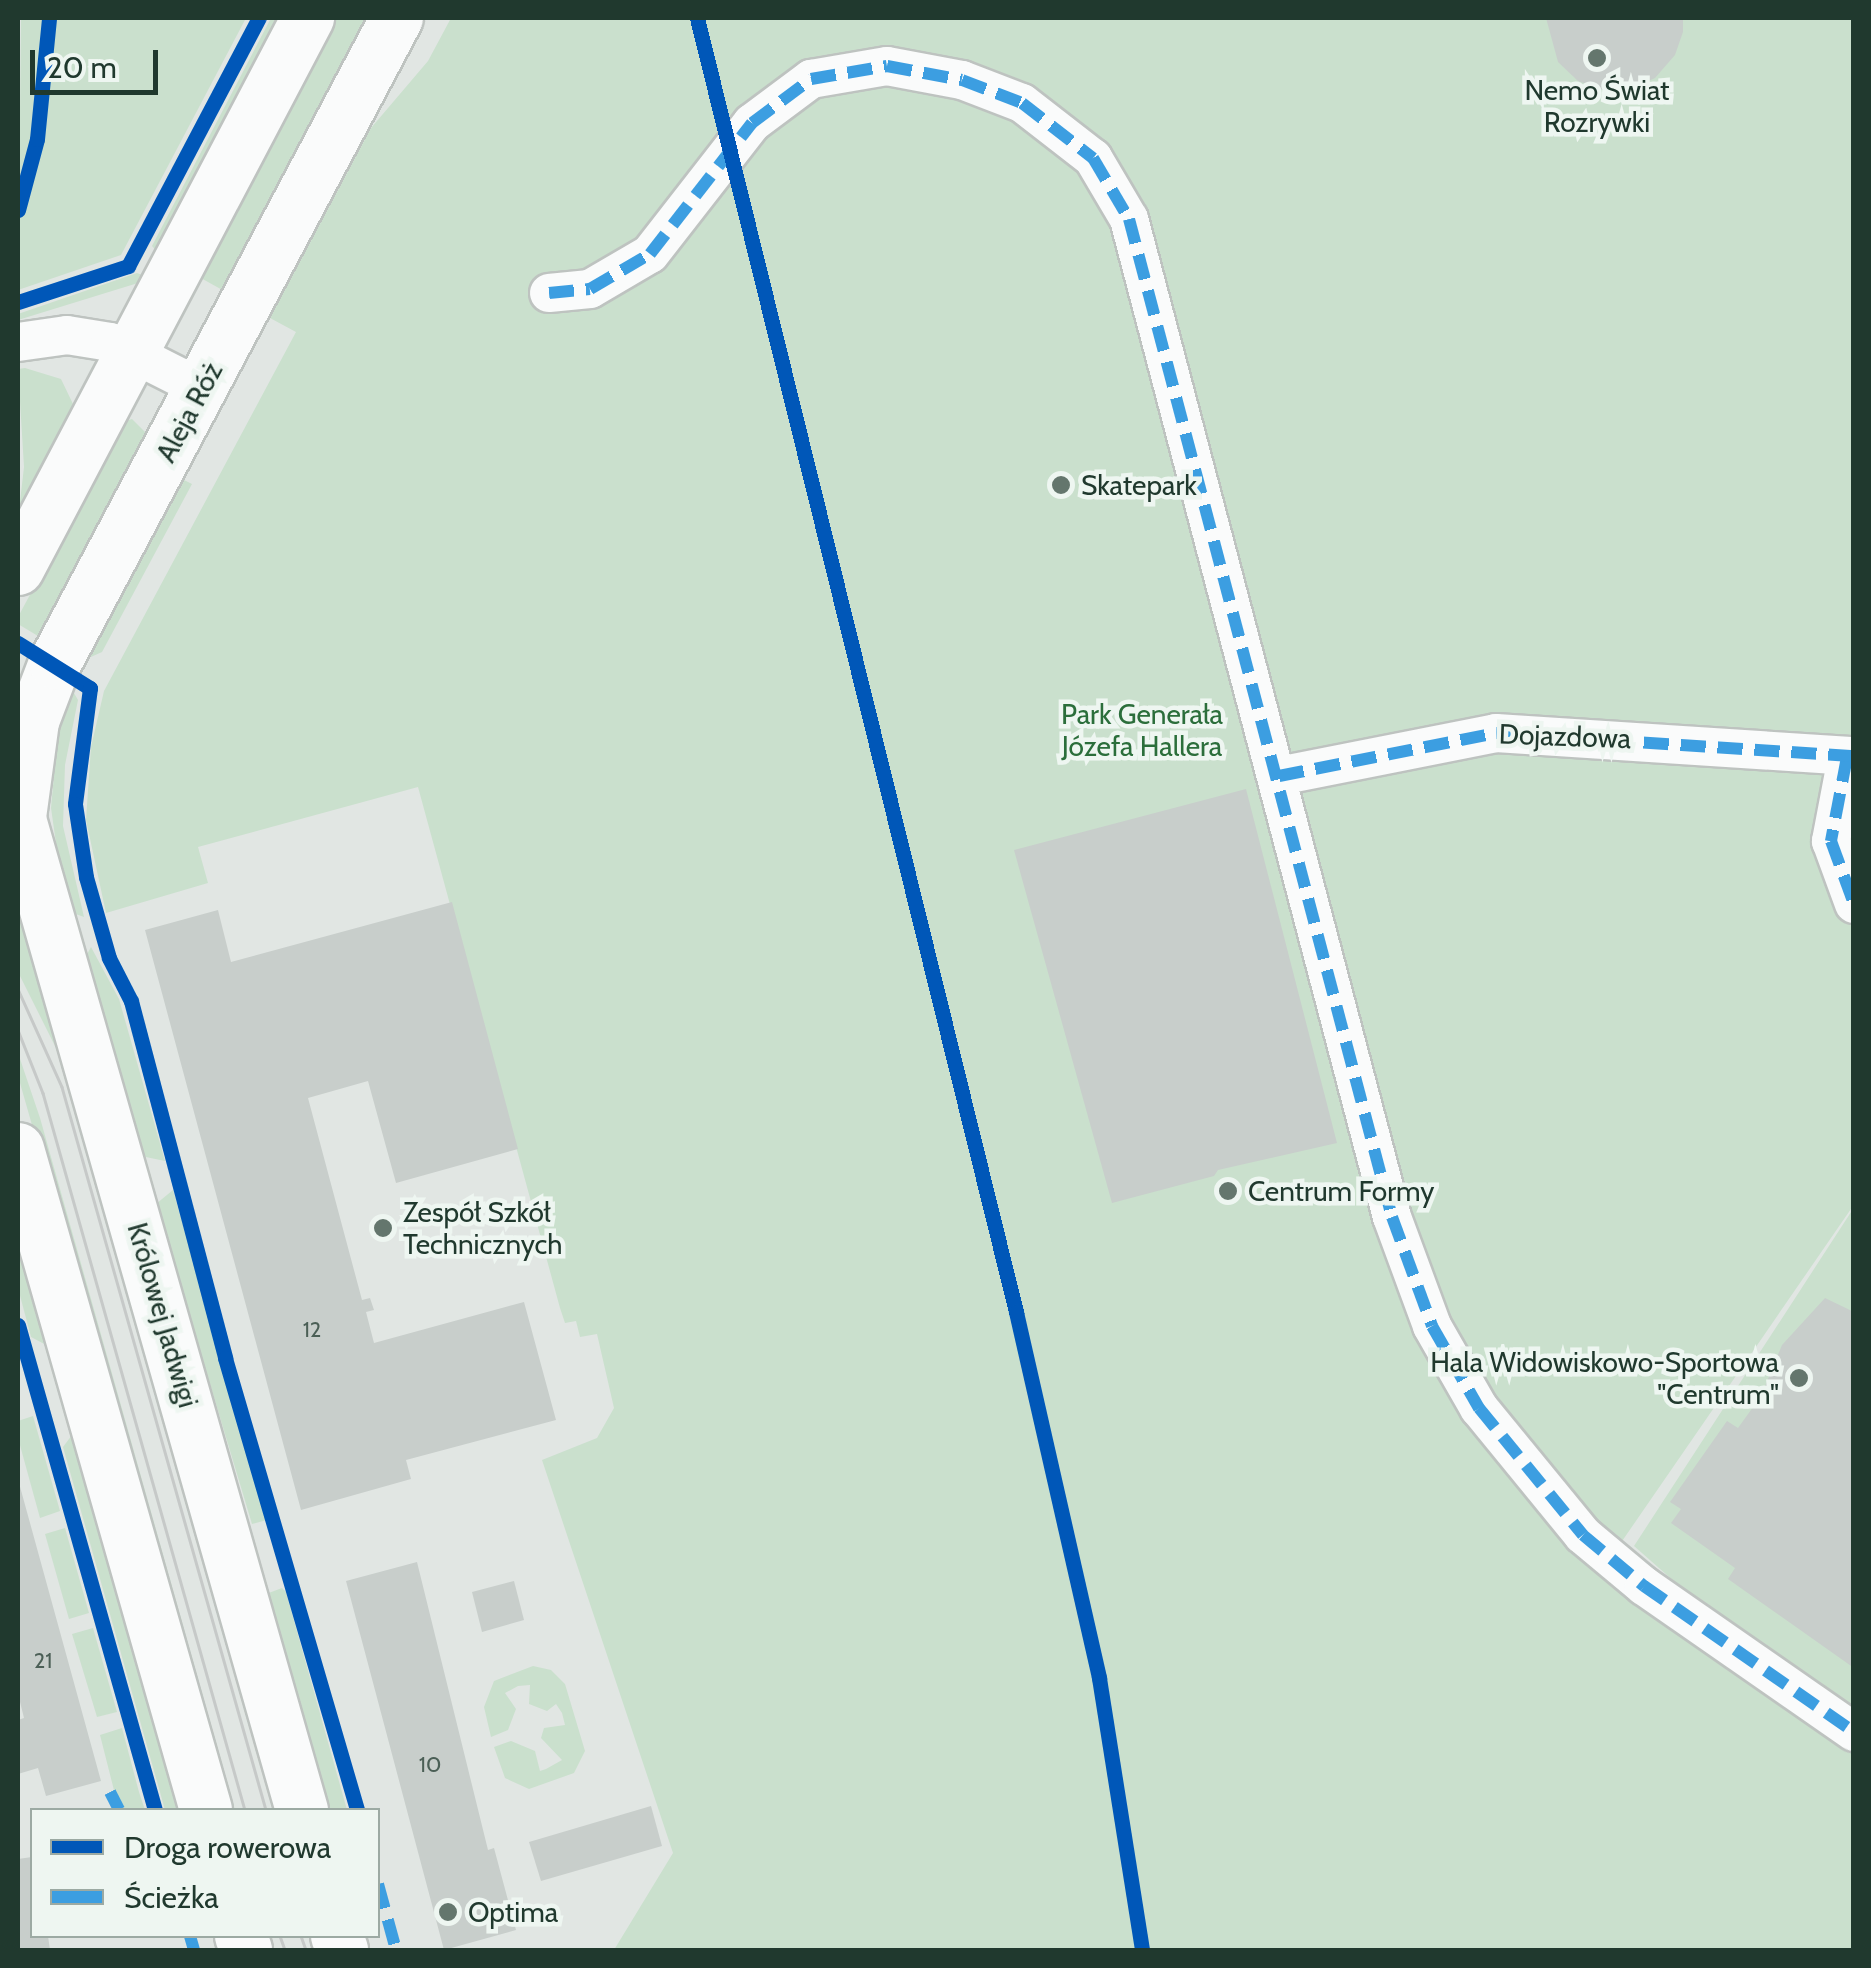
<!DOCTYPE html>
<meta charset="utf-8">
<style>
body{margin:0}
#map{position:relative;width:1871px;height:1968px;overflow:hidden;background:#e1e6e3;font-family:Cabin,sans-serif}
div>[style]{position:absolute}
[style*='--x']{left:calc(var(--x)*1px);top:calc(var(--y)*1px);width:calc(var(--w)*1px);rotate:calc(var(--a)*1deg)}
.green>*{inset:0;background:#cae0cd}
.building>*{inset:0;background:#c8cecb}
.roads{filter:drop-shadow(2px 0 #bec3c0) drop-shadow(-2px 0 #bec3c0) drop-shadow(0 2px #bec3c0) drop-shadow(0 -2px #bec3c0)}
.minor>*{height:38px;margin:-19px;padding:0 19px;transform-origin:19px;border-radius:19px;background:#fafbfb}
.secondary>*{height:52px;margin:-26px;padding:0 26px;transform-origin:26px;border-radius:26px;background:#fafbfb}
.tram>*{height:2.5px;margin:-1.25px;padding:0 1.25px;transform-origin:1.25px;border-radius:1.25px;background:#c6c9c8}
.quiet>*{height:12px;margin-top:-6px;transform-origin:0;background:repeating-linear-gradient(90deg,#3c9ee1 0 25px,transparent 0 37px)}
.cycleway>*{height:15px;margin:-7.5px;padding:0 7.5px;transform-origin:7.5px;border-radius:7.5px;background:#0057b8}
.dots>*{width:28px;height:28px;translate:-50% -50%;box-sizing:border-box;border:5px solid #eef6f1;border-radius:50%}
span{translate:-50% -50%;white-space:nowrap;text-align:center;line-height:1.15;-webkit-text-stroke:9px #eef6f1;paint-order:stroke}
.number-label{font-size:22px;color:#4b5f56}
.number-label span{-webkit-text-stroke-width:0}
.poi-label{font-size:28px;color:#20392e}
.left{translate:0 -50%;text-align:left}
.right{translate:-100% -50%;text-align:right}
.street-label{font-size:28px;color:#20392e}
.park-label{font-size:28px;color:#2b6e3b}
.frame{position:absolute;inset:0;border:20px solid #20392e;pointer-events:none}
.legend{position:absolute;left:30px;top:1808px;width:350px;height:130px;box-sizing:border-box;background:#eef6f1;border:2px solid #9caaa3;margin:0;padding:12px 18px;list-style:none;font-size:30px;color:#20392e}
.legend li{display:flex;align-items:center;gap:20px;height:50px}
.legend b{width:50px;border:2px solid #9caaa3}
.scale{position:absolute;left:30px;top:50px;width:128px;height:45px;box-sizing:border-box;border:5px solid #20392e;border-top:0;padding-left:12px;font-size:30px;line-height:35px;white-space:nowrap;color:#20392e;-webkit-text-stroke:8px #eef6f1;paint-order:stroke}
</style>
<div id="map">
<div class="green">
<i style="clip-path:polygon(21px 18px,246px 18px,121px 255px,18px 290px)"></i>
<i style="clip-path:polygon(271px 18px,283px 18px,159px 254px,152px 246px)"></i>
<i style="clip-path:polygon(337px 18px,371px 18px,226px 292px,199px 277px)"></i>
<i style="clip-path:polygon(451px 18px,1853px 18px,1853px 1206px,1618px 1547px,1693px 1598px,1634px 1546px,1853px 1209px,1853px 1950px,614px 1950px,673px 1853px,542px 1460px,597px 1438px,614px 1408px,597px 1334px,580px 1337px,576px 1321px,565px 1323px,560px 1308px,418px 787px,198px 847px,208px 883px,106px 913px,86px 820px,91px 747px,104px 691px,296px 332px,270px 318px,371px 128px,428px 61px)"></i>
<i style="clip-path:polygon(137px 273px,145px 276px,138px 283px,18px 320px,18px 314px)"></i>
<i style="clip-path:polygon(25px 368px,61px 379px,73px 404px,18px 519px,24px 467px,18px 369px)"></i>
<i style="clip-path:polygon(132px 419px,148px 435px,43px 639px,18px 624px,18px 617px,123px 422px)"></i>
<i style="clip-path:polygon(180px 478px,192px 484px,102px 652px,84px 660px)"></i>
<i style="clip-path:polygon(71px 688px,78px 700px,65px 765px,63px 826px,84px 917px,73px 913px,60px 871px,51px 808px,58px 731px)"></i>
<i style="clip-path:polygon(18px 890px,63px 1062px,18px 972px)"></i>
<i style="clip-path:polygon(91px 947px,119px 999px,165px 1161px,141px 1156px,85px 958px)"></i>
<i style="clip-path:polygon(18px 1053px,40px 1118px,235px 1810px,228px 1810px,18px 1076px)"></i>
<i style="clip-path:polygon(173px 1190px,267px 1520px,252px 1524px,156px 1204px)"></i>
<i style="clip-path:polygon(18px 1229px,52px 1348px,31px 1337px,18px 1288px)"></i>
<i style="clip-path:polygon(33px 1416px,60px 1511px,40px 1518px,18px 1438px,18px 1421px)"></i>
<i style="clip-path:polygon(75px 1431px,184px 1810px,165px 1810px,63px 1447px)"></i>
<i style="clip-path:polygon(65px 1528px,89px 1613px,69px 1619px,45px 1534px)"></i>
<i style="clip-path:polygon(282px 1588px,286px 1592px,347px 1810px,326px 1810px,266px 1594px)"></i>
<i style="clip-path:polygon(93px 1628px,117px 1712px,97px 1717px,72px 1634px)"></i>
<i style="clip-path:polygon(533px 1666px,551px 1670px,565px 1684px,585px 1751px,574px 1773px,529px 1789px,505px 1778px,494px 1747px,511px 1741px,535px 1751px,540px 1771px,546px 1769px,562px 1760px,541px 1738px,544px 1728px,565px 1725px,562px 1713px,556px 1704px,547px 1711px,529px 1704px,530px 1685px,518px 1686px,505px 1693px,516px 1709px,508px 1730px,491px 1737px,484px 1707px,494px 1681px)"></i>
<i style="clip-path:polygon(122px 1728px,139px 1792px,145px 1810px,119px 1810px,100px 1735px)"></i>
</div>
<div class="building">
<i style="clip-path:polygon(1546px 18px,1683px 18px,1683px 32px,1675px 55px,1655px 78px,1631px 89px,1603px 90px,1578px 81px,1558px 62px)"></i>
<i style="clip-path:polygon(1246px 789px,1337px 1143px,1218px 1170px,1214px 1176px,1112px 1203px,1014px 850px)"></i>
<i style="clip-path:polygon(452px 902px,518px 1149px,396px 1183px,368px 1081px,308px 1098px,362px 1300px,370px 1298px,374px 1310px,366px 1312px,374px 1343px,524px 1302px,556px 1420px,406px 1460px,411px 1479px,301px 1510px,145px 930px,218px 910px,231px 962px)"></i>
<i style="clip-path:polygon(1825px 1298px,1854px 1312px,1854px 1668px,1728px 1579px,1735px 1568px,1671px 1523px,1681px 1509px,1670px 1502px,1727px 1421px,1738px 1428px,1761px 1396px,1782px 1345px)"></i>
<i style="clip-path:polygon(19px 1483px,101px 1781px,46px 1796px,38px 1768px,18px 1774px,18px 1720px,24px 1718px,18px 1694px)"></i>
<i style="clip-path:polygon(417px 1562px,488px 1850px,494px 1848px,516px 1930px,444px 1950px,346px 1581px)"></i>
<i style="clip-path:polygon(514px 1581px,524px 1620px,482px 1632px,472px 1592px)"></i>
<i style="clip-path:polygon(651px 1806px,662px 1846px,541px 1881px,529px 1842px)"></i>
<i style="clip-path:polygon(32px 1857px,32px 1936px,48px 1936px,50px 1950px,18px 1950px,18px 1859px)"></i>
</div>
<div class="roads">
<div class="minor">
<i style="--x:549;--y:293;--w:41;--a:-5.6"></i>
<i style="--x:590;--y:289;--w:69;--a:-30.3"></i>
<i style="--x:650;--y:254;--w:166;--a:-52.1"></i>
<i style="--x:752;--y:123;--w:74;--a:-36.7"></i>
<i style="--x:811;--y:79;--w:77;--a:-9.7"></i>
<i style="--x:887;--y:66;--w:76;--a:10.6"></i>
<i style="--x:962;--y:80;--w:64;--a:21"></i>
<i style="--x:1022;--y:103;--w:90;--a:37.8"></i>
<i style="--x:1093;--y:158;--w:71;--a:59.5"></i>
<i style="--x:1129;--y:219;--w:1032;--a:75.24"></i>
<i style="--x:1392;--y:1217;--w:116;--a:69.8"></i>
<i style="--x:1432;--y:1326;--w:95;--a:60.2"></i>
<i style="--x:1479;--y:1408;--w:164;--a:50.7"></i>
<i style="--x:1583;--y:1535;--w:80;--a:39.9"></i>
<i style="--x:1644;--y:1586;--w:256;--a:34.8"></i>
<i style="--x:18;--y:342;--w:49;--a:-8.1"></i>
<i style="--x:67;--y:335;--w:44;--a:9.2"></i>
<i style="--x:110;--y:342;--w:102;--a:26.8"></i>
<i style="--x:1847;--y:757;--w:86;--a:100.8"></i>
<i style="--x:1831;--y:841;--w:67;--a:69.9"></i>
<i style="--x:1279;--y:776;--w:221;--a:-11.2"></i>
<i style="--x:1496;--y:733;--w:359;--a:3.7"></i>
</div>
<div class="secondary">
<i style="--x:18;--y:569;--w:623;--a:-62.24"></i>
<i style="--x:18;--y:812;--w:1038;--a:74.12"></i>
<i style="--x:18;--y:832;--w:112;--a:-82.3"></i>
<i style="--x:33;--y:721;--w:62;--a:-69.2"></i>
<i style="--x:55;--y:663;--w:730;--a:-62.07"></i>
<i style="--x:18;--y:1149;--w:687;--a:74.12"></i>
<i style="--x:241;--y:1936;--w:15;--a:70"></i>
<i style="--x:337;--y:1936;--w:15;--a:70"></i>
</div>
</div>
<div class="tram">
<i style="--x:18;--y:989;--w:107;--a:65.8"></i>
<i style="--x:62;--y:1087;--w:751;--a:74.24"></i>
<i style="--x:18;--y:1030;--w:68;--a:68.4"></i>
<i style="--x:43;--y:1093;--w:745;--a:74.27"></i>
<i style="--x:280;--y:1936;--w:15;--a:70"></i>
<i style="--x:301;--y:1936;--w:15;--a:70"></i>
</div>
<div class="quiet">
<i style="--x:549;--y:293;--w:41;--a:-5.6"></i>
<i style="--x:590;--y:289;--w:69;--a:-30.3"></i>
<i style="--x:650;--y:254;--w:166;--a:-52.1"></i>
<i style="--x:752;--y:123;--w:74;--a:-36.7"></i>
<i style="--x:811;--y:79;--w:77;--a:-9.7"></i>
<i style="--x:887;--y:66;--w:76;--a:10.6"></i>
<i style="--x:962;--y:80;--w:64;--a:21"></i>
<i style="--x:1022;--y:103;--w:90;--a:37.8"></i>
<i style="--x:1093;--y:158;--w:71;--a:59.5"></i>
<i style="--x:1129;--y:219;--w:1032;--a:75.24"></i>
<i style="--x:1392;--y:1217;--w:116;--a:69.8"></i>
<i style="--x:1432;--y:1326;--w:95;--a:60.2"></i>
<i style="--x:1479;--y:1408;--w:164;--a:50.7"></i>
<i style="--x:1583;--y:1535;--w:80;--a:39.9"></i>
<i style="--x:1644;--y:1586;--w:256;--a:34.8"></i>
<i style="--x:1847;--y:757;--w:86;--a:100.8"></i>
<i style="--x:1831;--y:841;--w:67;--a:69.9"></i>
<i style="--x:1279;--y:776;--w:221;--a:-11.2"></i>
<i style="--x:1496;--y:733;--w:359;--a:3.7"></i>
<i style="--x:110;--y:1792;--w:20;--a:63"></i>
<i style="--x:378;--y:1884;--w:68;--a:74.7"></i>
<i style="--x:190;--y:1936;--w:15;--a:74"></i>
</div>
<div class="cycleway">
<i style="--x:697;--y:18;--w:1333;--a:76.15"></i>
<i style="--x:1016;--y:1312;--w:375;--a:77.2"></i>
<i style="--x:1099;--y:1678;--w:275;--a:81"></i>
<i style="--x:18;--y:210;--w:73;--a:-75"></i>
<i style="--x:37;--y:139;--w:122;--a:-84.3"></i>
<i style="--x:18;--y:302;--w:116;--a:-18.1"></i>
<i style="--x:128;--y:266;--w:280;--a:-62.2"></i>
<i style="--x:18;--y:643;--w:85;--a:32"></i>
<i style="--x:90;--y:688;--w:117;--a:97.4"></i>
<i style="--x:75;--y:804;--w:74;--a:81.4"></i>
<i style="--x:86;--y:877;--w:84;--a:74.1"></i>
<i style="--x:109;--y:958;--w:48;--a:62.9"></i>
<i style="--x:131;--y:1001;--w:369;--a:75.2"></i>
<i style="--x:225;--y:1358;--w:471;--a:73.7"></i>
<i style="--x:18;--y:1325;--w:504;--a:74.23"></i>
</div>
<div class="dots">
<i style="left:1597px;top:58px;background:#64766d"></i>
<i style="left:1061px;top:485px;background:#64766d"></i>
<i style="left:1228px;top:1191px;background:#64766d"></i>
<i style="left:383px;top:1228px;background:#64766d"></i>
<i style="left:1799px;top:1378px;background:#64766d"></i>
<i style="left:448px;top:1912px;background:#64766d"></i>
</div>
<div class="number-label">
<span style="left:312px;top:1330px">12</span>
<span style="left:43px;top:1661px">21</span>
<span style="left:430px;top:1765px">10</span>
</div>
<div class="poi-label">
<span style="left:1597px;top:106px">Nemo Świat<br>Rozrywki</span>
<span class="left" style="left:1081px;top:485px">Skatepark</span>
<span class="left" style="left:1248px;top:1191px">Centrum Formy</span>
<span class="left" style="left:403px;top:1228px">Zespół Szkół<br>Technicznych</span>
<span class="right" style="left:1779px;top:1378px">Hala Widowiskowo-Sportowa<br>"Centrum"</span>
<span class="left" style="left:468px;top:1912px">Optima</span>
</div>
<div class="street-label">
<span style="left:189px;top:412px;rotate:-62deg">Aleja Róż</span>
<span style="left:1565px;top:736px;rotate:2deg">Dojazdowa</span>
<span style="left:163px;top:1315px;rotate:74deg">Królowej Jadwigi</span>
</div>
<div class="park-label">
<span style="left:1142px;top:730px">Park Generała<br>Józefa Hallera</span>
</div>
<div class="frame"></div>
<ul class="legend">
<li><b style="height:12px;background:#0057b8"></b>Droga rowerowa</li>
<li><b style="height:12px;background:#3c9ee1"></b>Ścieżka</li>
</ul>
<div class="scale">20 m</div>
</div>
